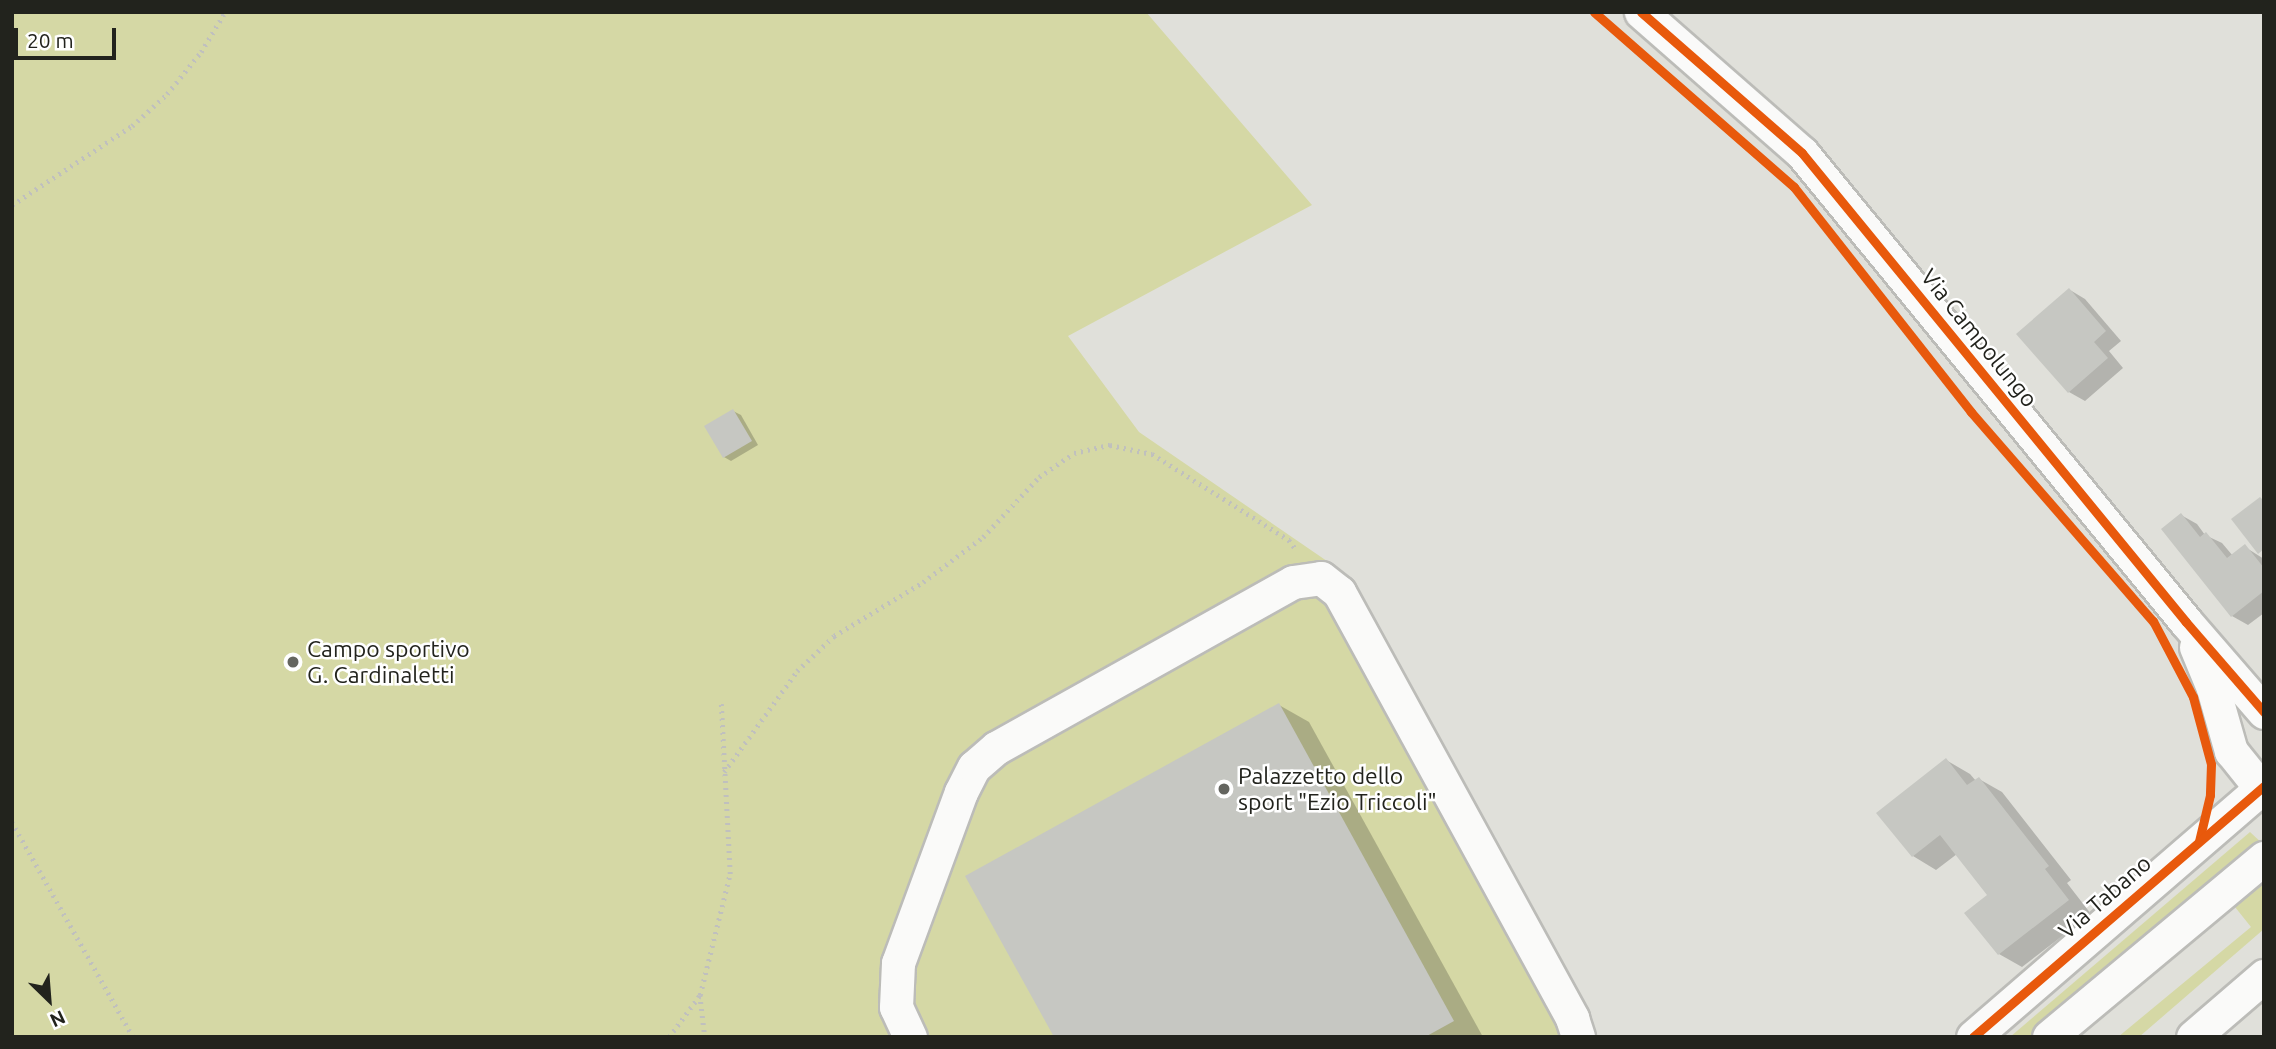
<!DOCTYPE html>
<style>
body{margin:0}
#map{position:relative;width:2276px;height:1049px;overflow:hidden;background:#e0e0da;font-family:Ubuntu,sans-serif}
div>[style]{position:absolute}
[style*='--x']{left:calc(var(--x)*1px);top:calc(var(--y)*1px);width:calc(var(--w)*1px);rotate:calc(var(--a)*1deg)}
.green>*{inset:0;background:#d5d8a5}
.shadow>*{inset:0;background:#0003}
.building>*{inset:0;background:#c6c7c2}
.path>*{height:4.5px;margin-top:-2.25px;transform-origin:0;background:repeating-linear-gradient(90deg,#c0c0be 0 2px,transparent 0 7px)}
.roads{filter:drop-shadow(2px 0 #bcbcb8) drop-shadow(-2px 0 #bcbcb8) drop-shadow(0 2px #bcbcb8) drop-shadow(0 -2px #bcbcb8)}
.minor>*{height:33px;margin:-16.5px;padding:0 16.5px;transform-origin:16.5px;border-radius:16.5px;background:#fafaf9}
.cycleway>*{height:9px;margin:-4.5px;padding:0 4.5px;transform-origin:4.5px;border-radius:4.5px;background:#e8590c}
.dots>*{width:19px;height:19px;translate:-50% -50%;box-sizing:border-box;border:4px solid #fff;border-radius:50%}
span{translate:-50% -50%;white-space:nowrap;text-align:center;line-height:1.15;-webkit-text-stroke:5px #fff;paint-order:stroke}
.street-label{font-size:23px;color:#22231d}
.poi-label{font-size:23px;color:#22231d}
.left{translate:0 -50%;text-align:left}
.frame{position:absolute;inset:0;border:14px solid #22231d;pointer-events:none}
.north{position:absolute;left:14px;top:965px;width:70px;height:70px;-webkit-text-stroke:5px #fff;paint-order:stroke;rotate:155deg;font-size:19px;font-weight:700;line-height:28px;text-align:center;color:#22231d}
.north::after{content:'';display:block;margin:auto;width:24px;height:32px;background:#22231d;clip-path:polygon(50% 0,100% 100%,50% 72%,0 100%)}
.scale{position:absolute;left:14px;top:28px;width:102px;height:32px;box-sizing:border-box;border:4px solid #22231d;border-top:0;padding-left:9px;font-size:21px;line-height:24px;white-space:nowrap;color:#22231d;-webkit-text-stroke:5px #fff;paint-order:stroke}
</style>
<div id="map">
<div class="green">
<i style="clip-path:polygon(12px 12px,1146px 12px,1312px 205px,1068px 336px,1139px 432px,1340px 570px,1597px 1037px,12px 1037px)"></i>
<i style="clip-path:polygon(2250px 832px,2264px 845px,2034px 1037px,2010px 1037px)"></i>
<i style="clip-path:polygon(2264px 879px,2264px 929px,2139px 1037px,2118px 1037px,2251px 927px,2235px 907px)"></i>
</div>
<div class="shadow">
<i style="clip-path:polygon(2070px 290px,2085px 299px,2121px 341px,2109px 351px,2123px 368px,2085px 401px,2069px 392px)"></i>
<i style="clip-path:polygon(733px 411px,741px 415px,758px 445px,731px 461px,724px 457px)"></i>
<i style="clip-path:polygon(2181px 515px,2197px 524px,2205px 535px,2222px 543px,2233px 556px,2245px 547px,2264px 559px,2264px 613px,2248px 625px,2232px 616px)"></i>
<i style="clip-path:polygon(1279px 705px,1309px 722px,1483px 1037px,1056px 1037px)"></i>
<i style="clip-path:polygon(1946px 760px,1970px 774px,1976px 781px,1979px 779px,2002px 792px,2071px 880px,2067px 883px,2091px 914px,2022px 967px,1999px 954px,1990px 896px,1957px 854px,1936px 870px,1913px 856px)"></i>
</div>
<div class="building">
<i style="clip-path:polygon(2069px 288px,2106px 331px,2094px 342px,2108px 358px,2068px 393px,2016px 334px)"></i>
<i style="clip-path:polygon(733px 409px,752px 441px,723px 458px,704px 426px)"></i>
<i style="clip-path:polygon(2260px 497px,2264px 501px,2264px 549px,2258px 554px,2231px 519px)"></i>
<i style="clip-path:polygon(2181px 513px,2200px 537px,2206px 532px,2227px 558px,2245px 544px,2264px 568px,2264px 591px,2231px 617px,2161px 529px)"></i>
<i style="clip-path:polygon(1279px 703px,1454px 1021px,1425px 1037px,1054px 1037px,965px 876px)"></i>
<i style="clip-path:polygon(1946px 758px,1967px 785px,1979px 777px,2049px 866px,2045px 869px,2069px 900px,1998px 955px,1964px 913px,1987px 895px,1940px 835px,1912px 857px,1876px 813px)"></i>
</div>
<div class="path">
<i style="--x:12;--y:205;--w:144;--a:-33.4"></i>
<i style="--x:132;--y:126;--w:47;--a:-42.4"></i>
<i style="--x:167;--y:94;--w:54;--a:-51"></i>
<i style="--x:201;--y:52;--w:47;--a:-59"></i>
<i style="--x:724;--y:772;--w:125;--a:-54.1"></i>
<i style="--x:797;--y:671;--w:51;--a:-43.4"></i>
<i style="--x:834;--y:636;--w:104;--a:-31.2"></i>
<i style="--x:923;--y:582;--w:75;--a:-36.9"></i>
<i style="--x:983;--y:537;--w:82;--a:-47"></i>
<i style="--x:1039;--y:477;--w:42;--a:-34.4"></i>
<i style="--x:1074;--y:453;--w:37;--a:-13"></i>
<i style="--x:1110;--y:445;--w:43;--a:12.1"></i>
<i style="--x:1152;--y:454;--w:162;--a:32.1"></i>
<i style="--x:1289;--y:540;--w:10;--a:53"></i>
<i style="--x:12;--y:822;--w:247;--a:60.6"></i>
<i style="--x:700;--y:995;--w:42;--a:83.2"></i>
<i style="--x:669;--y:1037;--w:52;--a:-53.6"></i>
<i style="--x:700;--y:995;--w:125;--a:-76.1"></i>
<i style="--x:730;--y:874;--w:172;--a:-93"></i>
</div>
<div class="roads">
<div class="minor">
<i style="--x:1641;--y:12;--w:214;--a:41.2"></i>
<i style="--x:1802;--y:153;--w:606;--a:50.69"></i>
<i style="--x:2186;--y:622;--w:119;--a:49.1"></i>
<i style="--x:2196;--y:647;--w:44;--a:67.5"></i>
<i style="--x:2213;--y:688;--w:66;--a:74.1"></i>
<i style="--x:2231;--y:751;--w:53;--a:51.2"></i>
<i style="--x:910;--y:1037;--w:33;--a:-115"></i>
<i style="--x:896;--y:1007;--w:44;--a:-87.4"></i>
<i style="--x:898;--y:963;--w:182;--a:-69.8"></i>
<i style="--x:961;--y:792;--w:28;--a:-63"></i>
<i style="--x:974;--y:767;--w:29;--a:-41"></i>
<i style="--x:996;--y:748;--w:340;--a:-29.2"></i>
<i style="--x:1293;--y:582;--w:28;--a:-8"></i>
<i style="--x:1321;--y:578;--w:23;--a:38"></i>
<i style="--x:1339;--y:592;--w:486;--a:61.3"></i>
<i style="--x:1572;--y:1018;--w:20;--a:72"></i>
<i style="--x:1973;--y:1037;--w:384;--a:-40.8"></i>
<i style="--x:2049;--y:1037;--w:280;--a:-39.8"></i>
<i style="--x:2193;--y:1037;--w:94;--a:-40.7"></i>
</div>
</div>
<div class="cycleway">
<i style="--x:1594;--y:12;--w:266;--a:41.2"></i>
<i style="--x:1794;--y:187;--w:286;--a:51.8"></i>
<i style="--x:1971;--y:412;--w:277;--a:49"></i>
<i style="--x:2153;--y:621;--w:86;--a:62.2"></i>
<i style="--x:2193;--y:697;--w:69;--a:75"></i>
<i style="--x:2211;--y:764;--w:31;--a:92"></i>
<i style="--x:2210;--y:795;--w:47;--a:103.4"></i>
<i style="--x:1641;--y:12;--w:214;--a:41.2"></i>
<i style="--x:1802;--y:153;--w:606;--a:50.69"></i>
<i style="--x:2186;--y:622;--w:119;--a:49.1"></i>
<i style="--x:1973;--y:1037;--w:384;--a:-40.8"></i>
</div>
<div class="dots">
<i style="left:293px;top:662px;background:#64655f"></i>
<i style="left:1224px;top:789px;background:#64655f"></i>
</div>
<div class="street-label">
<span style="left:1979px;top:338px;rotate:51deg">Via Campolungo</span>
<span style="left:2105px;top:897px;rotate:-41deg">Via Tabano</span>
</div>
<div class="poi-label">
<span class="left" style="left:307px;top:662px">Campo sportivo<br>G. Cardinaletti</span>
<span class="left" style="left:1238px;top:789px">Palazzetto dello<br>sport "Ezio Triccoli"</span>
</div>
<div class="frame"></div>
<div class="north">N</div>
<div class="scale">20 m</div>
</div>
